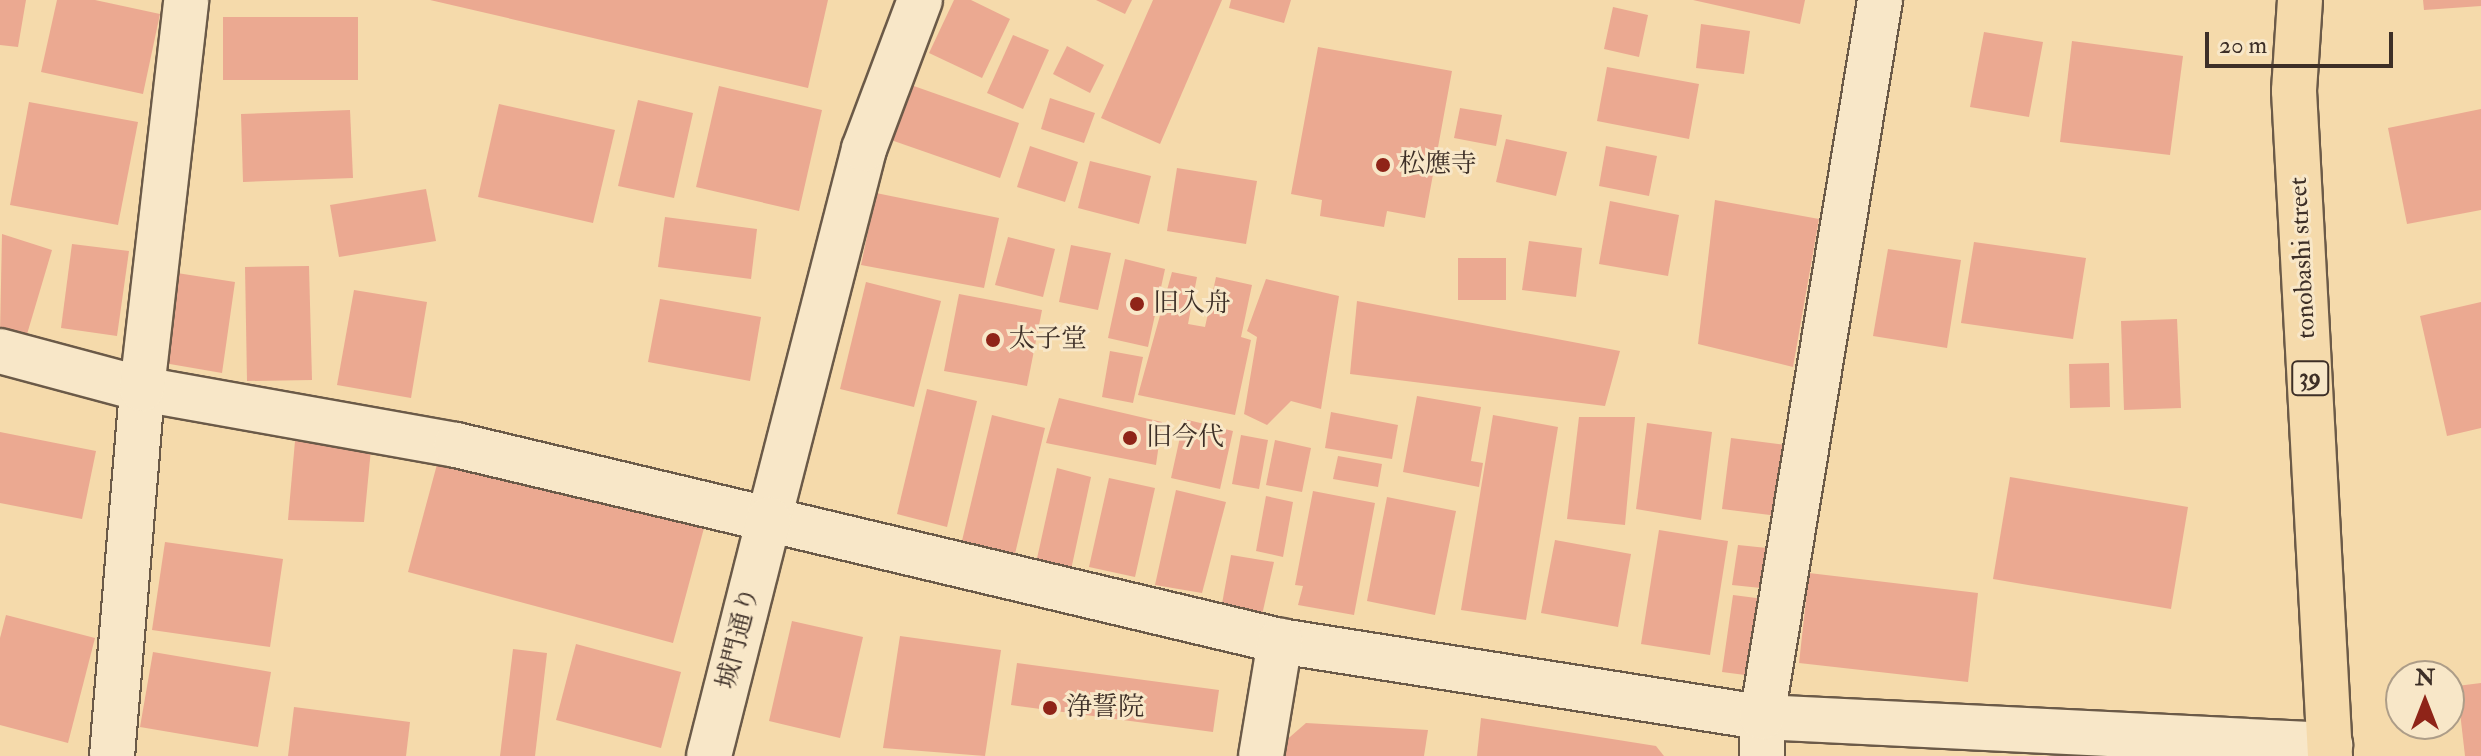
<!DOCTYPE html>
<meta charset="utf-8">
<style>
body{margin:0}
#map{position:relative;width:2481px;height:756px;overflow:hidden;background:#f5daab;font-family:"IM FELL Double Pica","Noto Serif JP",serif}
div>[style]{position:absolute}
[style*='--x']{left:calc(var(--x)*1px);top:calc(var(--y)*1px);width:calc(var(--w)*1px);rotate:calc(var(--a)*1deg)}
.building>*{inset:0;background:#eba991}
.roads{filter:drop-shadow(2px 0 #6b5a48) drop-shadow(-2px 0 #6b5a48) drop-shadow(0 2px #6b5a48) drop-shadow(0 -2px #6b5a48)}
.street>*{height:44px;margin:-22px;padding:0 22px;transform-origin:22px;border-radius:22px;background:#f8e7c8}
.secondary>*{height:44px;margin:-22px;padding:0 22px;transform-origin:22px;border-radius:22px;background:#f8e7c8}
.primary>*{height:44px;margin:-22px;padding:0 22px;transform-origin:22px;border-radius:22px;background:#f5daab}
.dots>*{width:22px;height:22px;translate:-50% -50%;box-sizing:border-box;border:4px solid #f8e7c8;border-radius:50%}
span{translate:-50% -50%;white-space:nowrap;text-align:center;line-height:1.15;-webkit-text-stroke:6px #f8e7c8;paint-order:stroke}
.shield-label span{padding:2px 6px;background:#f8e7c8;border:2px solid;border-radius:6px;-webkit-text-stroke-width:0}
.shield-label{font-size:24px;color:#3d2f27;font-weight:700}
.poi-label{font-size:26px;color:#3d2f27}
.left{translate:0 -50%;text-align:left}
.street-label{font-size:26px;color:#3d2f27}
.north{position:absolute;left:2385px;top:660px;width:80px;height:80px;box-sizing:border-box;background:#f8e7c8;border:2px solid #ad9d88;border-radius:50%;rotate:0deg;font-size:22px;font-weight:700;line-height:32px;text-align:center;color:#3d2f27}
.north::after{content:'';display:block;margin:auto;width:28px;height:36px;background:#8f2418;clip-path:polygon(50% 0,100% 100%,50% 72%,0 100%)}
.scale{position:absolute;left:2205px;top:32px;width:188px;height:36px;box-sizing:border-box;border:4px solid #3d2f27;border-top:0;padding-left:10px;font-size:24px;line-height:28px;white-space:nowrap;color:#3d2f27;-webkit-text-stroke:6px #f8e7c8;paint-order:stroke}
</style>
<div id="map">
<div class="building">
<i style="clip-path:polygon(0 0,26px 0,18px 47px,0 45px)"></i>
<i style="clip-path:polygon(57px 0,95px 0,160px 14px,143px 94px,41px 72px)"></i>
<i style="clip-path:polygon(430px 0,828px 0,808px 88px)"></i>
<i style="clip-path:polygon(954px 0,971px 0,1010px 19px,982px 78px,929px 53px)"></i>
<i style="clip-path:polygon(1096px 0,1132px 0,1125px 14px)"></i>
<i style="clip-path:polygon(1153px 0,1222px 0,1160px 144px,1101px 118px)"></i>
<i style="clip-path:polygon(1231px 0,1291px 0,1284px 23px,1229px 8px)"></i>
<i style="clip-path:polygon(1693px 0,1805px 0,1800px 24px)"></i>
<i style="clip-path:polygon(2423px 0,2481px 0,2481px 6px,2424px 10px)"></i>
<i style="clip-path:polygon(1613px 7px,1648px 15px,1639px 57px,1604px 49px)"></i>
<i style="clip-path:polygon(223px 17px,358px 17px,358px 80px,223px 80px)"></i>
<i style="clip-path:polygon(1701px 24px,1750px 31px,1744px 74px,1696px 68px)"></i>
<i style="clip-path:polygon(1984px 32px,2043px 42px,2029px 117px,1970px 107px)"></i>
<i style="clip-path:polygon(1013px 35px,1049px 50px,1023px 109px,987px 93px)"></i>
<i style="clip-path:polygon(2072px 41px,2183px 56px,2170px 155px,2060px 142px)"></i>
<i style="clip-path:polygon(1067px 46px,1104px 65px,1090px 93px,1053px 74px)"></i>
<i style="clip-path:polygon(1318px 47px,1452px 71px,1425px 218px,1387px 211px,1384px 227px,1320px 216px,1322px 200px,1291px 194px)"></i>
<i style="clip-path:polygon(1607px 67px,1699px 84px,1689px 139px,1597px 121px)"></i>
<i style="clip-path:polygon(911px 85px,1019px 123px,1000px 178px,891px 140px)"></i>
<i style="clip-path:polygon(719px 86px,822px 110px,799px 211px,696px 187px)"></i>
<i style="clip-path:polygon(1050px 98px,1095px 113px,1084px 143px,1041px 129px)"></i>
<i style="clip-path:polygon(638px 100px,693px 113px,674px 198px,618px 186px)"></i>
<i style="clip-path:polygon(29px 102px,138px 122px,118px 225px,10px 205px)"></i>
<i style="clip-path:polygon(499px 104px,615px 130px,593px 223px,478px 197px)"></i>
<i style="clip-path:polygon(1460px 108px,1502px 115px,1496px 146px,1454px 138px)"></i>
<i style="clip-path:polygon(2481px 109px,2481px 210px,2407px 224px,2388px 128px)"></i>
<i style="clip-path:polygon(350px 110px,353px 178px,243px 182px,241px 114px)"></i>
<i style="clip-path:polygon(1506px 139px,1567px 152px,1556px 196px,1496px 182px)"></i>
<i style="clip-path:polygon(1030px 146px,1078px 162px,1065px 202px,1017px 187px)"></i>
<i style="clip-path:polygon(1606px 146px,1657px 156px,1649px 196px,1599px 186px)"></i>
<i style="clip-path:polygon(1090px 161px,1151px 176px,1139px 224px,1078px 208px)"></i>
<i style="clip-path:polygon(1177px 168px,1257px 181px,1246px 244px,1167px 231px)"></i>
<i style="clip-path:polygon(426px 189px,436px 241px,339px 257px,330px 205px)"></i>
<i style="clip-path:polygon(876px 193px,999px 218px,984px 288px,861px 265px)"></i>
<i style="clip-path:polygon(1715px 200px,1819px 219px,1793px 367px,1698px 344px)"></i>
<i style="clip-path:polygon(1610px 201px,1679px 215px,1668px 276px,1599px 264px)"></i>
<i style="clip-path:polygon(665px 217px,757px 229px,751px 279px,658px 267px)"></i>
<i style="clip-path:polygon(2px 234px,52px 250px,25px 341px,0 334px)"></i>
<i style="clip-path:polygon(1008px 237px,1055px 249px,1043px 297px,995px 285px)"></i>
<i style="clip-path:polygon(1529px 241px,1582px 248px,1576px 297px,1522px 290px)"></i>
<i style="clip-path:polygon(1974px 242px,2086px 258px,2073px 339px,1961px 323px)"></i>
<i style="clip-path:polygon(72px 244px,129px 251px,117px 336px,61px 328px)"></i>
<i style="clip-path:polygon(1071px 245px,1111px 253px,1098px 310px,1059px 302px)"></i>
<i style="clip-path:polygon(1888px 249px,1961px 260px,1947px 348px,1873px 336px)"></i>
<i style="clip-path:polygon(1458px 258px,1506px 258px,1506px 300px,1458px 300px)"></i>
<i style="clip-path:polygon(1125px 259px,1165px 269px,1148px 347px,1108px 338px)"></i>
<i style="clip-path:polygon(309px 266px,312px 380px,247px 381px,245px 267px)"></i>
<i style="clip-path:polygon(1172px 272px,1197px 277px,1188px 324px,1205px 327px,1216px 277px,1252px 285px,1241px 337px,1251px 340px,1235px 415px,1138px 395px)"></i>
<i style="clip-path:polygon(177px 273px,235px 282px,222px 373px,164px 363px)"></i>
<i style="clip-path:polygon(1266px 279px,1339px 296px,1321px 409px,1291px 401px,1267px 425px,1244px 414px,1257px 337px,1247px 331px)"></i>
<i style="clip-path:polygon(866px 282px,941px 301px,914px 407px,840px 389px)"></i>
<i style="clip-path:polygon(354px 290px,427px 302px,411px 398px,337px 385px)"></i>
<i style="clip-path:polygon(959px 294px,1042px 310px,1027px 386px,944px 371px)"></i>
<i style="clip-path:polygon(660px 299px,761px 317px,750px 381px,648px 362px)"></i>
<i style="clip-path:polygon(1357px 301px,1620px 351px,1605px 406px,1350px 374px)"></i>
<i style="clip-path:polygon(2481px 302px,2481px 428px,2447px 436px,2420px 316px)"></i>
<i style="clip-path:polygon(2177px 319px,2181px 408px,2124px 410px,2121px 321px)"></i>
<i style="clip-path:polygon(1110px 351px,1143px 357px,1133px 403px,1102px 397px)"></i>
<i style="clip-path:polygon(2109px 363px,2110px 407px,2070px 408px,2069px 364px)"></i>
<i style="clip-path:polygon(927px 389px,977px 401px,947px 527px,897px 514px)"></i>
<i style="clip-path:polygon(1417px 396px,1481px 407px,1471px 461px,1483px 463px,1479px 487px,1403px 472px)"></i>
<i style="clip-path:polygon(1059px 398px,1162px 422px,1156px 465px,1046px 443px)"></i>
<i style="clip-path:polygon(1331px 412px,1398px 425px,1392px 459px,1325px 448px)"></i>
<i style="clip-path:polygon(992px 415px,1045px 428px,1014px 558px,961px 545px)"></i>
<i style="clip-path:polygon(1493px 415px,1558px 427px,1526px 620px,1461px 610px)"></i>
<i style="clip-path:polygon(1579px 417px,1635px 417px,1625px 525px,1567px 519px)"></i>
<i style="clip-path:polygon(1184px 419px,1233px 431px,1220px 489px,1171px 478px)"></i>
<i style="clip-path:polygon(1647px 423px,1712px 432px,1701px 520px,1636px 509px)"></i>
<i style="clip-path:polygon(0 432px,96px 451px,82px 519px,0 503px)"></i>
<i style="clip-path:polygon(1241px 435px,1268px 440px,1259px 489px,1232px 484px)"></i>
<i style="clip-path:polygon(1731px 438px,1787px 445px,1778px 516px,1722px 509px)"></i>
<i style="clip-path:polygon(1275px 440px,1311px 448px,1302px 492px,1266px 485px)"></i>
<i style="clip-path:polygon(295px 441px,371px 449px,364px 522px,288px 520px)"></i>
<i style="clip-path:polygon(1338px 456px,1382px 464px,1378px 487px,1333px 479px)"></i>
<i style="clip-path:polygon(439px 457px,704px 528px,673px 643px,408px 572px)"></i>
<i style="clip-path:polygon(1057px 468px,1091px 477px,1071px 570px,1036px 563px)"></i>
<i style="clip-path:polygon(2010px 477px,2188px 507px,2171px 609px,1993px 579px)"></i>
<i style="clip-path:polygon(1109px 478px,1155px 488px,1135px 577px,1089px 567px)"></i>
<i style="clip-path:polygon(1176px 490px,1226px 502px,1202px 593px,1155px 585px)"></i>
<i style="clip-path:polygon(1313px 491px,1375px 503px,1354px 615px,1298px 605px,1303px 586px,1295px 585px)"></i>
<i style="clip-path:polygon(1266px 496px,1293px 502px,1283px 557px,1256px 551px)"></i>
<i style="clip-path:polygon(1387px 497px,1456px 511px,1435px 615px,1367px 601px)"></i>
<i style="clip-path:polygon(1659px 530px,1728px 541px,1710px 655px,1641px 644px)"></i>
<i style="clip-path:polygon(1555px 540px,1631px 554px,1618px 627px,1541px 613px)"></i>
<i style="clip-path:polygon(165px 542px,283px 559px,270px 647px,152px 630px)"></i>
<i style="clip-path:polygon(1738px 545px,1767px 548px,1761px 588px,1732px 585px)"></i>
<i style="clip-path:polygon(1231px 555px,1274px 562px,1262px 615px,1221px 609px)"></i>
<i style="clip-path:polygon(1809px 573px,1978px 593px,1968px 682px,1799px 663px)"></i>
<i style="clip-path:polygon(1733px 595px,1764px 599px,1753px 676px,1722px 672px)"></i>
<i style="clip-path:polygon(6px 615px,95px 638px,68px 743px,0 725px,0 638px)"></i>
<i style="clip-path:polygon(792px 621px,863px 637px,840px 738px,769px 721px)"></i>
<i style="clip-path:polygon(900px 636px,1001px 650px,985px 756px,883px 748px)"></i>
<i style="clip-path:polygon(576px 644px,681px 672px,661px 748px,556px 720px)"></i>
<i style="clip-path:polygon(513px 649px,547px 653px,535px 756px,500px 756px)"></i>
<i style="clip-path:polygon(153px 652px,271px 672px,258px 747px,140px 727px)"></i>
<i style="clip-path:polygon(1017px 663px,1219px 690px,1213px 732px,1011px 705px)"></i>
<i style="clip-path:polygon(2481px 683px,2481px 756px,2465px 756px,2457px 686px)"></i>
<i style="clip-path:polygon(294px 707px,410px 722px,406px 756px,288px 756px)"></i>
<i style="clip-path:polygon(1481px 718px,1656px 746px,1664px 756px,1477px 756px)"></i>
<i style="clip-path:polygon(1306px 723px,1428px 730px,1424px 756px,1282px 756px,1283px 743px)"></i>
</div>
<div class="roads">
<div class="street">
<i style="--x:0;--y:351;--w:147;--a:15"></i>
<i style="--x:142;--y:389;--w:319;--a:10.1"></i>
<i style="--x:456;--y:445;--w:847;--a:13.38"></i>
<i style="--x:1280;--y:641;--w:488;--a:9"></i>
<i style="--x:1762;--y:717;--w:569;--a:2.82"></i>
<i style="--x:769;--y:519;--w:382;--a:-75.6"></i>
<i style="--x:864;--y:149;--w:159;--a:-69.4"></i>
<i style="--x:112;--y:756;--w:368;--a:-85.3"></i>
<i style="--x:142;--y:389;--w:391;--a:-83.5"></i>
<i style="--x:1762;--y:756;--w:39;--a:-90"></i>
<i style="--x:1762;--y:717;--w:727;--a:-80.65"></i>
</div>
<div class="secondary">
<i style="--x:709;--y:756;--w:244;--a:-75.8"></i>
<i style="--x:1261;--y:756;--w:117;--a:-80.6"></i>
</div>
<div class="primary">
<i style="--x:2300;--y:0;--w:91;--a:93.8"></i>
<i style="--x:2294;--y:91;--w:666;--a:86.9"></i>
</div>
</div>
<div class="dots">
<i style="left:1383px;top:165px;background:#8f2418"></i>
<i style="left:1137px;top:304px;background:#8f2418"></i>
<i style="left:993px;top:340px;background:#8f2418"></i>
<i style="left:1130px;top:438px;background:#8f2418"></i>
<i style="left:1050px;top:708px;background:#8f2418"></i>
</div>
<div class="shield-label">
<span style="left:2310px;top:378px">39</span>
</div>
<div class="poi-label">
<span class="left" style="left:1399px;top:165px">松應寺</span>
<span class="left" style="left:1153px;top:304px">旧入舟</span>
<span class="left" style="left:1009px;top:340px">太子堂</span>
<span class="left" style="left:1146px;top:438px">旧今代</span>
<span class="left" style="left:1066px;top:708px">浄誓院</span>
</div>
<div class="street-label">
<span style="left:2303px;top:258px;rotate:-93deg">tonobashi street</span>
<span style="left:739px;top:638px;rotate:-76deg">城門通り</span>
</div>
<div class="north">N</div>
<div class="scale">20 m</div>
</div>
